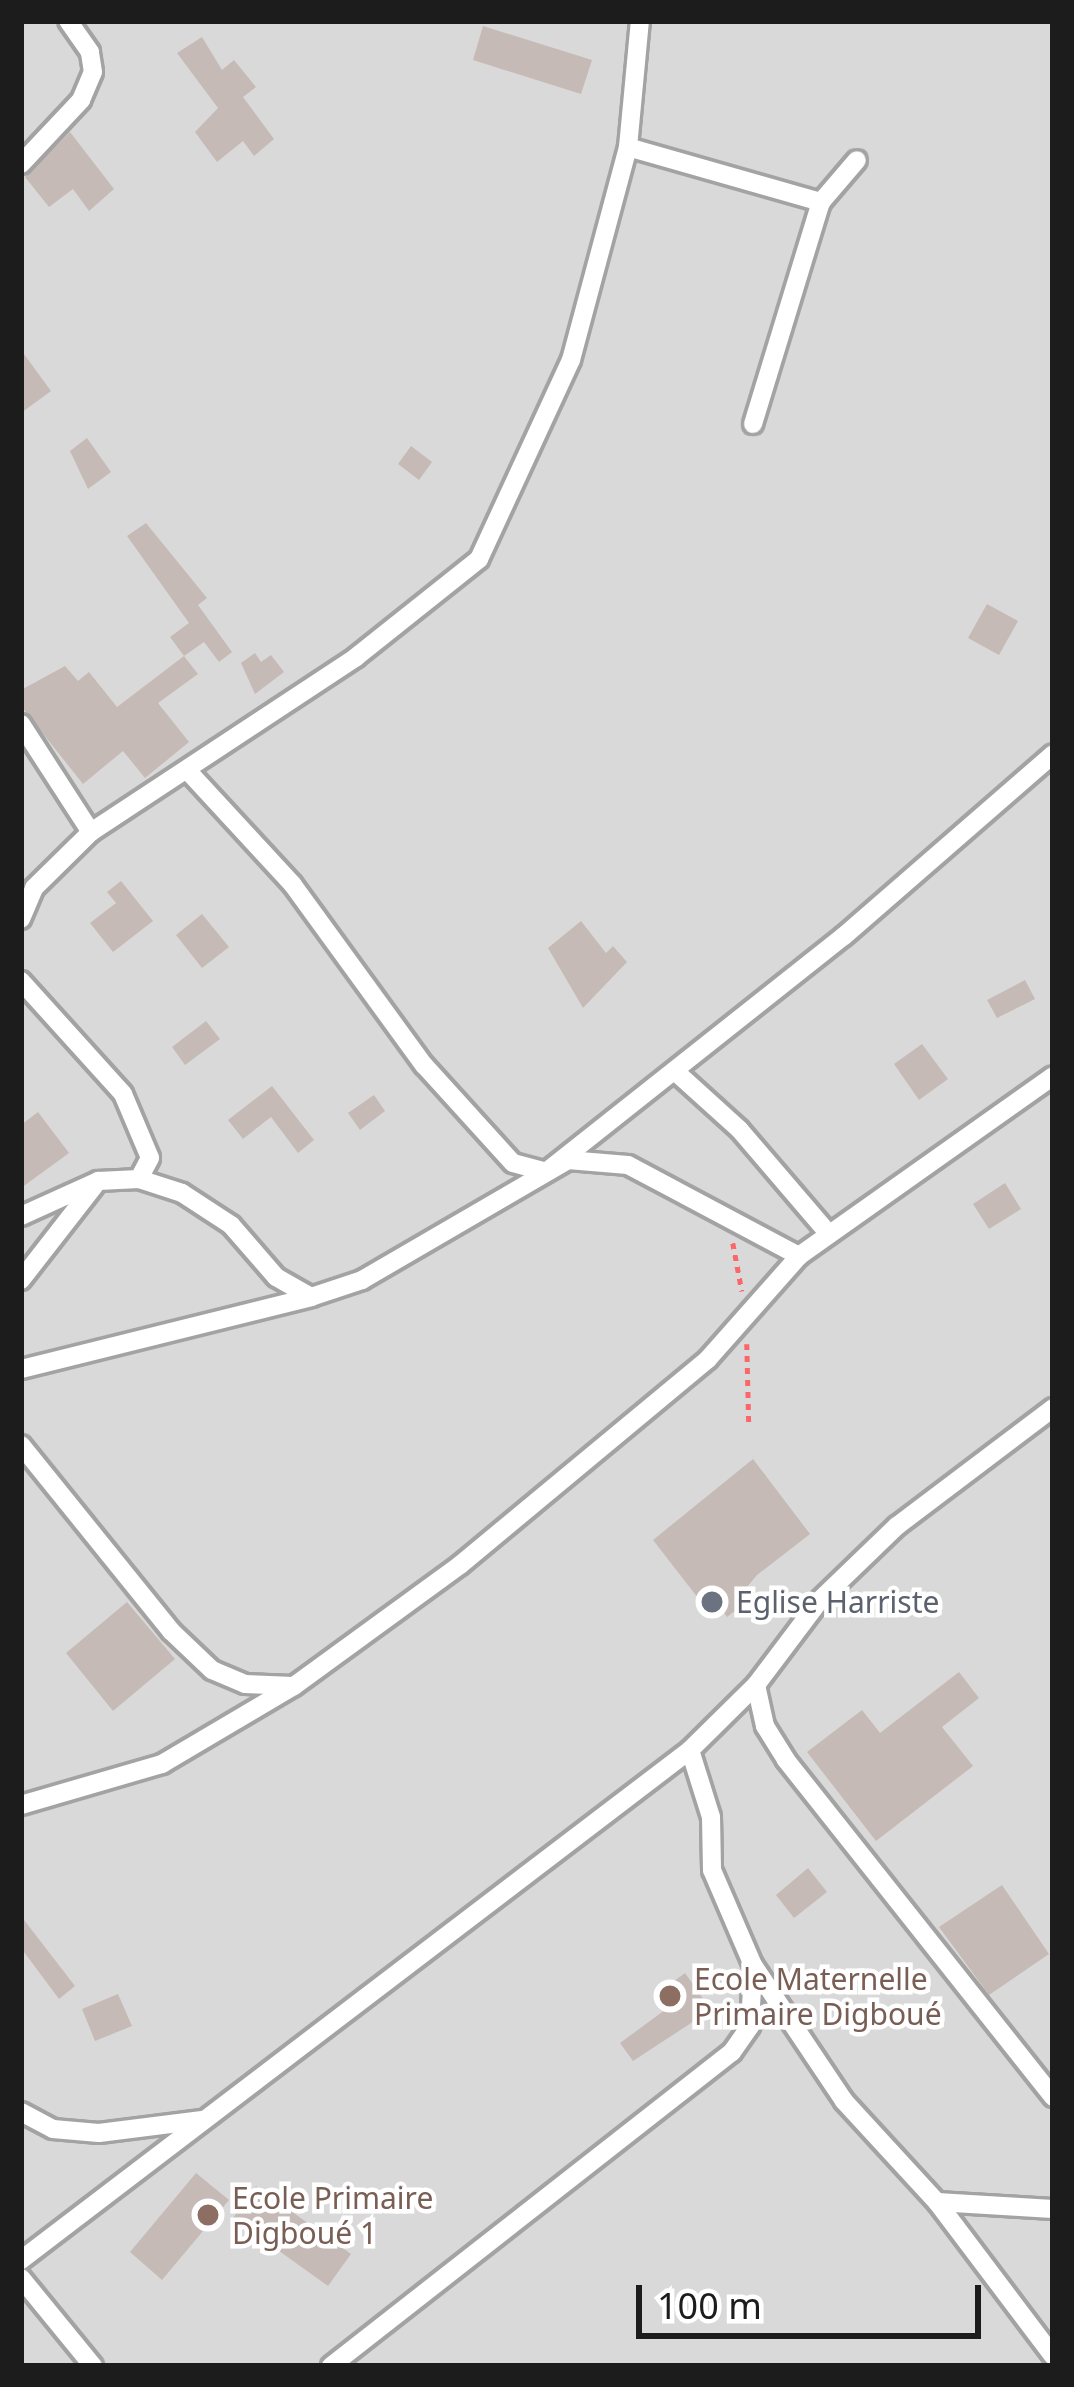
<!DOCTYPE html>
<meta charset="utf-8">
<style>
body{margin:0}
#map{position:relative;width:1074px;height:2387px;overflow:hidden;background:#eee8e2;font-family:"Noto Sans",sans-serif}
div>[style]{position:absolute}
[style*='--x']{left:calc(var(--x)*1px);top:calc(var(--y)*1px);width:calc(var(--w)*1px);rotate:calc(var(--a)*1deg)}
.residential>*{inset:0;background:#dad9d9}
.building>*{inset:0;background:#c5bab5}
.path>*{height:4.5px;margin-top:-2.25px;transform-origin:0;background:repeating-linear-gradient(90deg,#fb6669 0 6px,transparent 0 12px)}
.roads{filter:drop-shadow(3px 0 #a3a3a3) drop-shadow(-3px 0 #a3a3a3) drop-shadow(0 3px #a3a3a3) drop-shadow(0 -3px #a3a3a3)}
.minor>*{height:18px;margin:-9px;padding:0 9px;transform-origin:9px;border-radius:9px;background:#fff}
.dots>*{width:33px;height:33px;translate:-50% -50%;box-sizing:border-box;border:6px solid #fff;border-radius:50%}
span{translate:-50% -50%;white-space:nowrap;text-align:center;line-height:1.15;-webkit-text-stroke:9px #fff;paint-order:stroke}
.worship-label{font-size:30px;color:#5b616d}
.left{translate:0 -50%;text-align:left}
.education-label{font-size:30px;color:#785e54}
.frame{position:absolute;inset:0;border:24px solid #1c1c1c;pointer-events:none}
.scale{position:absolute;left:636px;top:2285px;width:345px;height:54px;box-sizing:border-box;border:6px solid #1c1c1c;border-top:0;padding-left:15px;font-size:36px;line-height:42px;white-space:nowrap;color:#1c1c1c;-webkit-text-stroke:9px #fff;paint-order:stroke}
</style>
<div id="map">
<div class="residential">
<i style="clip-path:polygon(21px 21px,1053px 21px,1053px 2366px,21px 2366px)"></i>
</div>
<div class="building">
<i style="clip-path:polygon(483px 26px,592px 60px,581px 94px,473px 60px)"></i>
<i style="clip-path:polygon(202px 37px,222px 70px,234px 60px,256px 87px,243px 97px,274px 139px,254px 156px,243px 141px,217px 162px,195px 132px,218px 108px,177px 53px)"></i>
<i style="clip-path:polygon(70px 132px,114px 189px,89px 211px,73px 189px,49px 207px,25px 177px)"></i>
<i style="clip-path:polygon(21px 350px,51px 391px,21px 413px)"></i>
<i style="clip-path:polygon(87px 438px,111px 472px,88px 489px,70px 451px)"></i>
<i style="clip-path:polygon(411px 446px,432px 462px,419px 480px,398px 464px)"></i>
<i style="clip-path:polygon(146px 523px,207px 598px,198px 605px,232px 652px,219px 662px,204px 642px,184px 656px,170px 637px,189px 623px,127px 536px)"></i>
<i style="clip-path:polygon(987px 604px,1018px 621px,999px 655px,968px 638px)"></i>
<i style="clip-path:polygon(255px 653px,261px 662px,271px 655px,284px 672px,255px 694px,241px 663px)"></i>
<i style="clip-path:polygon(184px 656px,198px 674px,158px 703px,189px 742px,145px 778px,123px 751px,83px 784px,21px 706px,21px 690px,65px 666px,78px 681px,89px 672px,117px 707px)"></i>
<i style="clip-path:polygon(121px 881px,153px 921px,113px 952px,90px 923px,116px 903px,107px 892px)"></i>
<i style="clip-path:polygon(202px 914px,229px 947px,202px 968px,176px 935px)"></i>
<i style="clip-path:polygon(581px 921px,606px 953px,613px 946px,627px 962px,583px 1008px,548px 948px)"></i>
<i style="clip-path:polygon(1025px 980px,1035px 999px,997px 1018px,987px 1000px)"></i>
<i style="clip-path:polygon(206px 1021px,220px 1039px,185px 1065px,172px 1047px)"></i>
<i style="clip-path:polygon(922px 1044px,948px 1079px,919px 1100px,894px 1064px)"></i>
<i style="clip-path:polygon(272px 1086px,314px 1140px,298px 1153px,271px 1117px,243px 1139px,228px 1120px)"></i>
<i style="clip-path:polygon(374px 1095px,385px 1111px,360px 1130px,348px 1113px)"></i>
<i style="clip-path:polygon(38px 1112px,69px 1153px,21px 1188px,21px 1125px)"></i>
<i style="clip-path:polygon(1005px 1183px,1021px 1209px,989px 1229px,973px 1204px)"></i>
<i style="clip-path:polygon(753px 1459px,810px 1534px,757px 1575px,747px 1587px,754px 1596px,727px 1617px,721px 1608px,712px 1616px,653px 1540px)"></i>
<i style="clip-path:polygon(127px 1602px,175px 1659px,113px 1711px,66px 1653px)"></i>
<i style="clip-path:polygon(959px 1672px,979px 1698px,942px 1727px,973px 1766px,876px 1841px,807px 1752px,862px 1710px,880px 1733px)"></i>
<i style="clip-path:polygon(808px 1868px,827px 1892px,794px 1918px,776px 1895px)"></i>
<i style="clip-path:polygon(1002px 1885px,1049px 1954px,989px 1995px,939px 1927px)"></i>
<i style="clip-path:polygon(21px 1916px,75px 1986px,59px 1999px,21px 1948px)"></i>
<i style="clip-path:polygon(685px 1973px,711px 2010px,633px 2061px,620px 2043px,669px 2007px,659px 1992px)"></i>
<i style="clip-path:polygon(118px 1994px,132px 2026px,95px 2041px,82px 2009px)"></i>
<i style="clip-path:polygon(196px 2173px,229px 2200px,162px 2280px,130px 2252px)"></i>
<i style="clip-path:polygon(256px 2186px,351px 2254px,328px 2286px,233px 2218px)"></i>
</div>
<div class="path">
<i style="--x:733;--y:1243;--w:49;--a:79.4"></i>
<i style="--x:747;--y:1344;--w:81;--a:88.6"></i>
</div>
<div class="roads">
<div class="minor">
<i style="--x:628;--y:147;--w:201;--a:15.9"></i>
<i style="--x:21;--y:164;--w:88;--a:-46.8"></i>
<i style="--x:81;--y:100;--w:30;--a:-67"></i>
<i style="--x:93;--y:72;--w:20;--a:-99"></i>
<i style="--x:90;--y:52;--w:38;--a:-125"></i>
<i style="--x:753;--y:424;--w:232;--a:-73"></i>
<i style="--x:821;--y:202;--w:55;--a:-49.4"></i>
<i style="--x:21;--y:724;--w:129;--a:57.1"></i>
<i style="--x:187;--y:770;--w:156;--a:47.3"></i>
<i style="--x:293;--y:885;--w:223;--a:54"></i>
<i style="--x:424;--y:1065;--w:132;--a:47.8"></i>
<i style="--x:513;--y:1163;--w:34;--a:15"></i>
<i style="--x:546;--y:1172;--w:380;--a:-38.4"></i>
<i style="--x:844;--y:936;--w:277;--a:-41"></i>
<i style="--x:21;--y:919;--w:34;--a:-67"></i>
<i style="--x:34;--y:888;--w:80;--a:-44.5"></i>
<i style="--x:91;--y:832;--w:318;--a:-33.4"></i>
<i style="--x:356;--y:657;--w:157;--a:-38.5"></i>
<i style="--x:479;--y:559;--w:219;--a:-65.2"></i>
<i style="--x:571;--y:360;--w:220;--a:-75"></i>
<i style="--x:628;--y:147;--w:127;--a:-84.6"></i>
<i style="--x:21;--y:981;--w:152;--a:47.9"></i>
<i style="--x:123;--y:1094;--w:69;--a:67.1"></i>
<i style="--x:150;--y:1158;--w:24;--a:118"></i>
<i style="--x:677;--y:1073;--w:84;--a:42.1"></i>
<i style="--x:739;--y:1129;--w:138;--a:49.4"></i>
<i style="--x:21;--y:1216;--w:85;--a:-24.4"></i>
<i style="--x:98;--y:1181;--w:41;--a:-2.8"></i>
<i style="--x:139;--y:1179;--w:45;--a:18"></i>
<i style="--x:182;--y:1193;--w:59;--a:33.1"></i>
<i style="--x:231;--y:1225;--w:69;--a:49.1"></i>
<i style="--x:276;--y:1277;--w:40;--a:29.7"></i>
<i style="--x:311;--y:1297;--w:54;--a:-18.4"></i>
<i style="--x:362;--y:1280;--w:238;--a:-30.2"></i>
<i style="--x:568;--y:1160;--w:60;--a:4.8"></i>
<i style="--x:628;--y:1165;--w:194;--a:28"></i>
<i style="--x:21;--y:1280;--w:120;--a:-52.1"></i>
<i style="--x:21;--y:1369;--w:299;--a:-13.9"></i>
<i style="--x:21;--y:1445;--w:239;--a:51.1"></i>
<i style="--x:171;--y:1631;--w:57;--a:43.6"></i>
<i style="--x:212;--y:1670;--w:36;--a:23"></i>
<i style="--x:245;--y:1684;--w:48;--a:2.4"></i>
<i style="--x:756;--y:1685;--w:42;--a:77.6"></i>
<i style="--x:765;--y:1726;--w:40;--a:58"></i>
<i style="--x:786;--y:1760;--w:430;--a:51.6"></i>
<i style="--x:690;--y:1750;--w:70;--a:72.6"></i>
<i style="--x:711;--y:1817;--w:53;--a:88.9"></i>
<i style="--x:712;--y:1870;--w:103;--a:66.7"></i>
<i style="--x:753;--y:1965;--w:164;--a:56.2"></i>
<i style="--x:844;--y:2101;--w:137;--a:47.4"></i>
<i style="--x:937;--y:2202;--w:193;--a:53"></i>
<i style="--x:21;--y:1805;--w:147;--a:-16.2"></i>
<i style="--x:162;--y:1764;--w:153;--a:-30.6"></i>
<i style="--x:294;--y:1686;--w:205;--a:-36.1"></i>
<i style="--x:460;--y:1565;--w:322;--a:-39.7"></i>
<i style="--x:708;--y:1359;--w:137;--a:-48.5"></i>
<i style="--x:799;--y:1256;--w:311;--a:-35.3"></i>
<i style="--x:21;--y:2112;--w:36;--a:28"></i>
<i style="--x:53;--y:2129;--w:46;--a:5"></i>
<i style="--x:99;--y:2133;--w:104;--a:-7.2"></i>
<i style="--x:937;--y:2202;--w:116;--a:3.5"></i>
<i style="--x:21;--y:2260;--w:841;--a:-37.32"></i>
<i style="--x:690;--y:1750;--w:93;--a:-44.6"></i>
<i style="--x:756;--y:1685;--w:106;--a:-53"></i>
<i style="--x:820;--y:1600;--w:107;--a:-43.9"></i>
<i style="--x:897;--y:1526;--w:196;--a:-37.1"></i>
<i style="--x:21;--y:2278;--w:114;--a:50.7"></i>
<i style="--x:331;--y:2366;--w:509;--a:-38.06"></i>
<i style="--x:732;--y:2052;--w:32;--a:-55"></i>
<i style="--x:750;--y:2026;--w:57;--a:-87"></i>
</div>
</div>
<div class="dots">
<i style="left:712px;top:1602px;background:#6b7280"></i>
<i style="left:670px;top:1996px;background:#8d6e63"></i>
<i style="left:208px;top:2215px;background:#8d6e63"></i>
</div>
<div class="worship-label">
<span class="left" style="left:736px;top:1602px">Eglise Harriste</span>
</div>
<div class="education-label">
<span class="left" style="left:694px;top:1996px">Ecole Maternelle<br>Primaire Digboué</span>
<span class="left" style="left:232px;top:2215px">Ecole Primaire<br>Digboué 1</span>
</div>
<div class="frame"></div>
<div class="scale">100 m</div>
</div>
